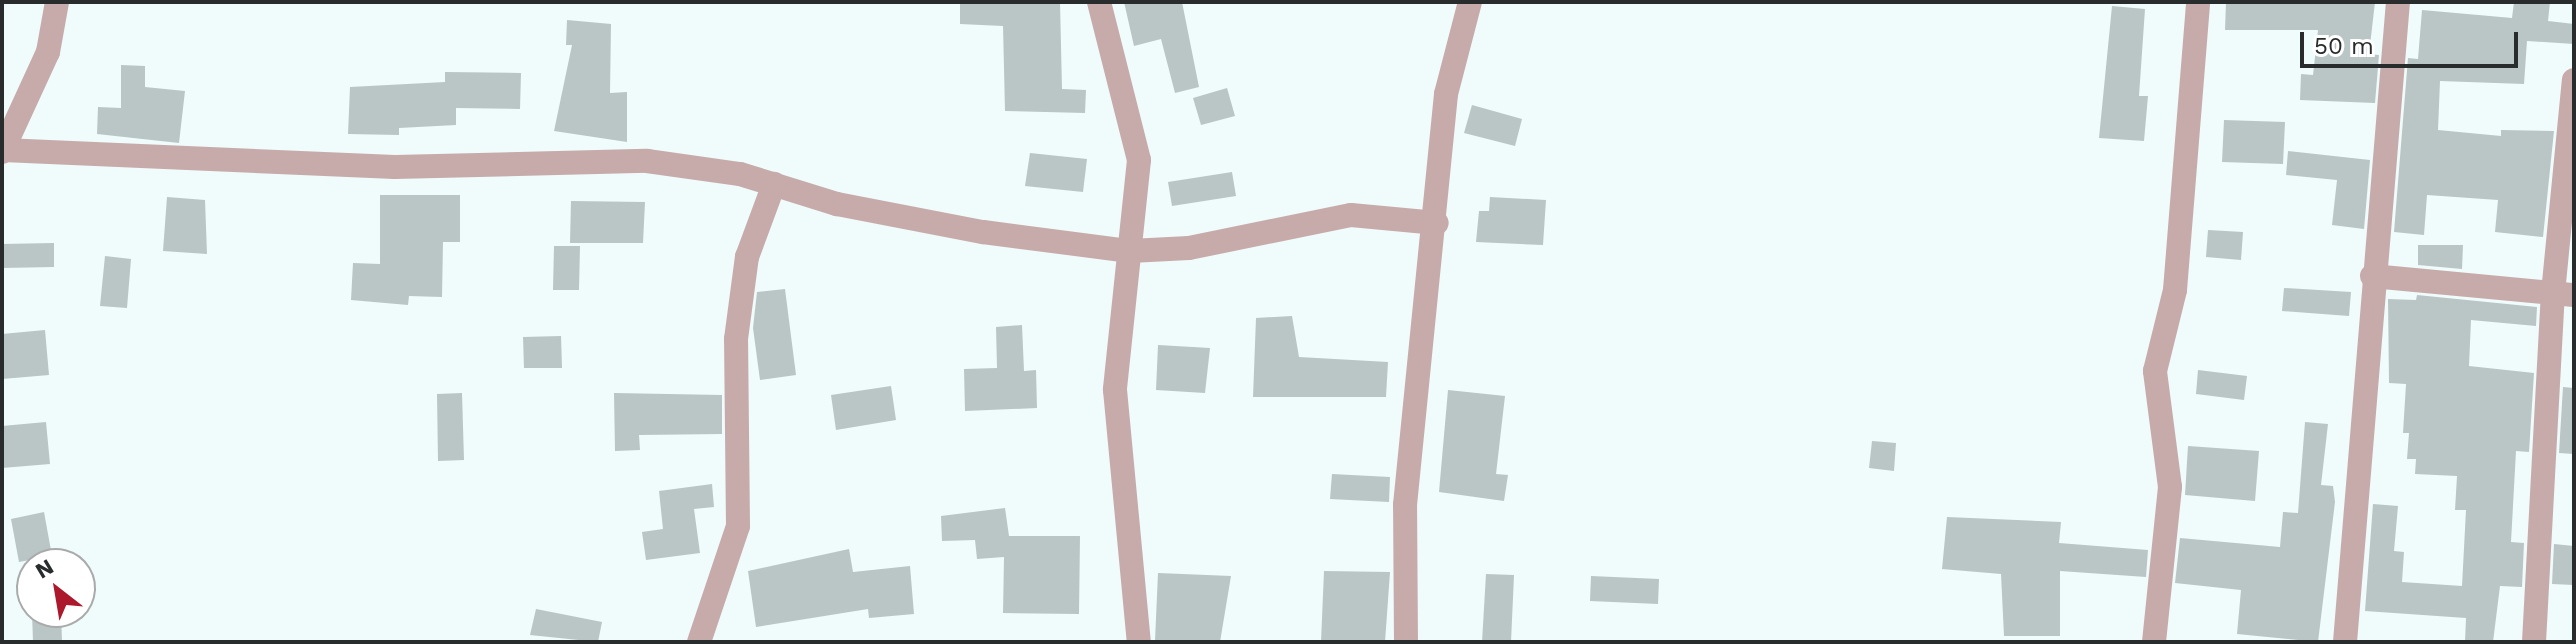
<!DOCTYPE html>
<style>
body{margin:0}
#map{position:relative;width:2576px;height:644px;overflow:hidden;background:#f0fbfb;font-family:"Work Sans",sans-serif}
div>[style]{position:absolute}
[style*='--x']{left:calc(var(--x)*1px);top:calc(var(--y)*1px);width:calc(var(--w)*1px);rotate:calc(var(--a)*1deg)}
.building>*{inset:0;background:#bac5c5}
.minor>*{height:24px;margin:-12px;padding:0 12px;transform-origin:12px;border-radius:12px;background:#c6abaa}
span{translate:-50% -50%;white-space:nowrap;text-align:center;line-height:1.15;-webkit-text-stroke:8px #fff;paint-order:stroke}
.frame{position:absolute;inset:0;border:4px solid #282c2d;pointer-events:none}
.north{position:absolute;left:16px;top:548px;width:80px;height:80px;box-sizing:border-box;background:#fff;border:2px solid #a9abab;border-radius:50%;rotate:329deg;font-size:22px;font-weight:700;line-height:32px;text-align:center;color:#282c2d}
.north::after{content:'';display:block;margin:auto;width:28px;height:36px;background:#ad192c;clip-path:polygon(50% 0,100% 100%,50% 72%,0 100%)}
.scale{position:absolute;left:2300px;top:32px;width:218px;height:36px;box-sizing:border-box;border:4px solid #282c2d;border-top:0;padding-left:10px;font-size:24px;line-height:28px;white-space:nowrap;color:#282c2d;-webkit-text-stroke:6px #fff;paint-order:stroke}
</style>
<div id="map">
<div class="building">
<i style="clip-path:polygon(960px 2px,1060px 2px,1062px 89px,1086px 90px,1085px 113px,1005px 111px,1003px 26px,960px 24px)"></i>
<i style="clip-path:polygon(1124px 2px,1182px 2px,1199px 87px,1175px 93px,1161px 39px,1134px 46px)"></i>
<i style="clip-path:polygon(2226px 2px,2375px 2px,2369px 54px,2379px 55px,2375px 103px,2300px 100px,2301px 74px,2313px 75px,2318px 30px,2225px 30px)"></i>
<i style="clip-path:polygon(2514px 2px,2550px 2px,2548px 21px,2574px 24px,2574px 44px,2527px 41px,2524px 84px,2440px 81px,2438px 130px,2501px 136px,2501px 130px,2554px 131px,2543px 237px,2495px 232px,2498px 200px,2427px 195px,2424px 235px,2394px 232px,2408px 58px,2418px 59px,2422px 10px,2512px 18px)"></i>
<i style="clip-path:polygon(2112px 6px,2145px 9px,2139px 96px,2148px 96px,2144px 141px,2099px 138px)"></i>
<i style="clip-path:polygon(567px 20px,611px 24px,610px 93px,627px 92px,627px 142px,554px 131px,572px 45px,566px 45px)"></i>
<i style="clip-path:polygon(121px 65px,145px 66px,145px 87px,185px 91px,179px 143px,97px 134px,98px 107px,121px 108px)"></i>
<i style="clip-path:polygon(445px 72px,521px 73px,520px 109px,456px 108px,456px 125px,399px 128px,399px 135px,348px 134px,350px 87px,445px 82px)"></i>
<i style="clip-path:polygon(1227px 88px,1235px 116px,1201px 125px,1193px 98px)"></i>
<i style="clip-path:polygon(1472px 105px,1522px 119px,1515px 146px,1464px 133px)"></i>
<i style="clip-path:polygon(2224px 120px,2285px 122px,2283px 164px,2222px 162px)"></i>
<i style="clip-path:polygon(2288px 151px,2370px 160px,2364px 229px,2332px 225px,2337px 180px,2286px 175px)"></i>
<i style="clip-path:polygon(1030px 153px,1087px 159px,1083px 192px,1025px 186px)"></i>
<i style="clip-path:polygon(1232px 172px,1236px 196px,1172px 206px,1168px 182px)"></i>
<i style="clip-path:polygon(380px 195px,460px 195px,460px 242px,443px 242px,442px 297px,409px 296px,408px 305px,351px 300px,353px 263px,380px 264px)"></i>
<i style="clip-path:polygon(167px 197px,205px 200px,207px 254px,163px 251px)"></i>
<i style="clip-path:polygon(1490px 197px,1546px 200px,1543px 245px,1476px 242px,1479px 211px,1489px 211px)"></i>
<i style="clip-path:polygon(571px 201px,645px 202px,643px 243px,570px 243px)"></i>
<i style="clip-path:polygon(2208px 230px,2243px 232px,2241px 260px,2206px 257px)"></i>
<i style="clip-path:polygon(54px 243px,54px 267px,2px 268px,2px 244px)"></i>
<i style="clip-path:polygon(2418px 245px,2463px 245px,2462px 269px,2418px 265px)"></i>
<i style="clip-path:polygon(554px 246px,580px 246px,579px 290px,553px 290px)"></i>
<i style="clip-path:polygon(105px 256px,131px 259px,127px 308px,100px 306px)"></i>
<i style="clip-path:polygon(2284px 288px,2351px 292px,2349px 316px,2282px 311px)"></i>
<i style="clip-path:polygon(785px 289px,796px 375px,760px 380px,753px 328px,757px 292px)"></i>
<i style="clip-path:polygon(2417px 295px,2537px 307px,2536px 326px,2471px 320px,2469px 366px,2534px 373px,2529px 452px,2516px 451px,2511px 542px,2524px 543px,2522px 587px,2500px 586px,2493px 642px,2465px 642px,2466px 618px,2365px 611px,2373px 504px,2398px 506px,2394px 551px,2404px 552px,2402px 582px,2462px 586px,2466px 510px,2455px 510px,2457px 476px,2415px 474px,2416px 459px,2407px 459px,2409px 433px,2403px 433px,2406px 384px,2389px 383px,2388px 299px,2416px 300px)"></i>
<i style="clip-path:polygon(1292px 316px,1299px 357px,1388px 362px,1386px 397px,1253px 397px,1256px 318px)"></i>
<i style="clip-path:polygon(1022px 325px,1024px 371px,1036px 370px,1037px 408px,965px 411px,964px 369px,997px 368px,996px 327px)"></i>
<i style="clip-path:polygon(45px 330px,49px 375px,2px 379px,2px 334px)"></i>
<i style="clip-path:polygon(561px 336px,562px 368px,524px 368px,523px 337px)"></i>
<i style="clip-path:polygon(1158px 345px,1210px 348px,1205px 393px,1156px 390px)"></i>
<i style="clip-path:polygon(2198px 370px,2247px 376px,2244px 400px,2196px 394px)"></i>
<i style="clip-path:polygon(891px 386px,896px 420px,836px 430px,831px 395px)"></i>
<i style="clip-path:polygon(2563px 387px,2574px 388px,2574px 454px,2559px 453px)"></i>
<i style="clip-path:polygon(1448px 390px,1505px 396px,1496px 474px,1508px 475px,1504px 501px,1439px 492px)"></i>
<i style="clip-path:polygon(462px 393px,464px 460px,438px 461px,437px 394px)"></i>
<i style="clip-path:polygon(614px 393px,722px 395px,722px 434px,639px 435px,640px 450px,615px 451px)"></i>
<i style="clip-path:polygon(46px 422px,50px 464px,2px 468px,2px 426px)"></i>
<i style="clip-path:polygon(2305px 422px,2328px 424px,2321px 485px,2333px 486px,2335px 502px,2318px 642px,2237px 634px,2241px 590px,2175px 583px,2180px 538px,2280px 547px,2283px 512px,2298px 513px)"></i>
<i style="clip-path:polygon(1872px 441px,1896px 443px,1894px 471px,1869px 468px)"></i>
<i style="clip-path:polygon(2188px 446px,2259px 451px,2255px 501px,2185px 495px)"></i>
<i style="clip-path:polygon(1332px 474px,1390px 477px,1389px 502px,1330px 499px)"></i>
<i style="clip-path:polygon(712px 484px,714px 507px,694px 509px,700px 553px,646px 560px,642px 532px,663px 529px,659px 491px)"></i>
<i style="clip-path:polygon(1005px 508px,1009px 536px,1080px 536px,1079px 614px,1003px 613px,1004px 557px,977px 559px,975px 540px,942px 541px,941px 516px)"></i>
<i style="clip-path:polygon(44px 512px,52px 556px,19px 562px,11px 519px)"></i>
<i style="clip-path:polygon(1947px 517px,2061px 522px,2059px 543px,2148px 550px,2146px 577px,2060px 571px,2060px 636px,2004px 636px,2001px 574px,1942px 569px)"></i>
<i style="clip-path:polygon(2554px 544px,2574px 546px,2574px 585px,2552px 584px)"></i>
<i style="clip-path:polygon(849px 549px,853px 572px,910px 566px,914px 614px,869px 618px,868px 609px,756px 627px,748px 571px)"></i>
<i style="clip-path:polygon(1324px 571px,1390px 572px,1385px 642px,1321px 642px)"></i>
<i style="clip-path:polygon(1158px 573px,1231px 576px,1220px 642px,1155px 641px)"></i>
<i style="clip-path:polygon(1486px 574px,1514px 575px,1511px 642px,1482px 642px)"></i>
<i style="clip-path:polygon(1591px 576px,1659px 579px,1658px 604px,1590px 601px)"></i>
<i style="clip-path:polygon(536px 609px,602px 622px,598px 642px,530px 635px)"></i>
<i style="clip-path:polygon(32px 612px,61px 612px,62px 642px,33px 642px)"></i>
</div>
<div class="minor">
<i style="--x:1099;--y:2;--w:163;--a:75.8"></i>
<i style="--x:1139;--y:160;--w:231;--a:96"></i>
<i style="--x:1115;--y:390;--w:253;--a:84.6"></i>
<i style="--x:3;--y:150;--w:392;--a:2.5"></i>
<i style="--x:395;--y:167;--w:252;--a:-1.4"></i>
<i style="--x:647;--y:161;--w:94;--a:8"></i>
<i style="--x:740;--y:174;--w:102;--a:17.2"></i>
<i style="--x:837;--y:204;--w:149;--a:10.9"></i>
<i style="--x:983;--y:232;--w:148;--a:7.4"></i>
<i style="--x:1130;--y:251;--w:59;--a:-2.9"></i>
<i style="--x:1189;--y:248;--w:165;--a:-11.5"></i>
<i style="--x:1351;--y:215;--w:86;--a:5.3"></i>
<i style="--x:2;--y:152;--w:110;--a:-65.3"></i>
<i style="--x:48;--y:52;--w:51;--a:-79.8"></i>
<i style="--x:2372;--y:276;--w:203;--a:5.4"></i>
<i style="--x:699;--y:642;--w:122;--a:-71.4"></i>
<i style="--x:738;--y:526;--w:187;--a:-90.6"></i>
<i style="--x:736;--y:339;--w:83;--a:-82.4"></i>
<i style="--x:747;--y:257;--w:78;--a:-69.7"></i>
<i style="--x:1406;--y:642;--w:137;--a:-90.4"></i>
<i style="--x:1405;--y:505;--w:413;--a:-84.3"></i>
<i style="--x:1446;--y:94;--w:95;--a:-75.4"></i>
<i style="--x:2154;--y:642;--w:156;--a:-84.1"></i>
<i style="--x:2170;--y:487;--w:117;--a:-97.4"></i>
<i style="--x:2155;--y:371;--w:83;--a:-76.1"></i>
<i style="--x:2175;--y:290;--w:289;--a:-85.4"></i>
<i style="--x:2345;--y:642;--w:642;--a:-85.27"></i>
<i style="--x:2534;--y:642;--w:350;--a:-86.9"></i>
<i style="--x:2553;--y:293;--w:214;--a:-84.4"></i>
</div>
<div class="frame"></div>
<div class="north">N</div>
<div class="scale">50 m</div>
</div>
